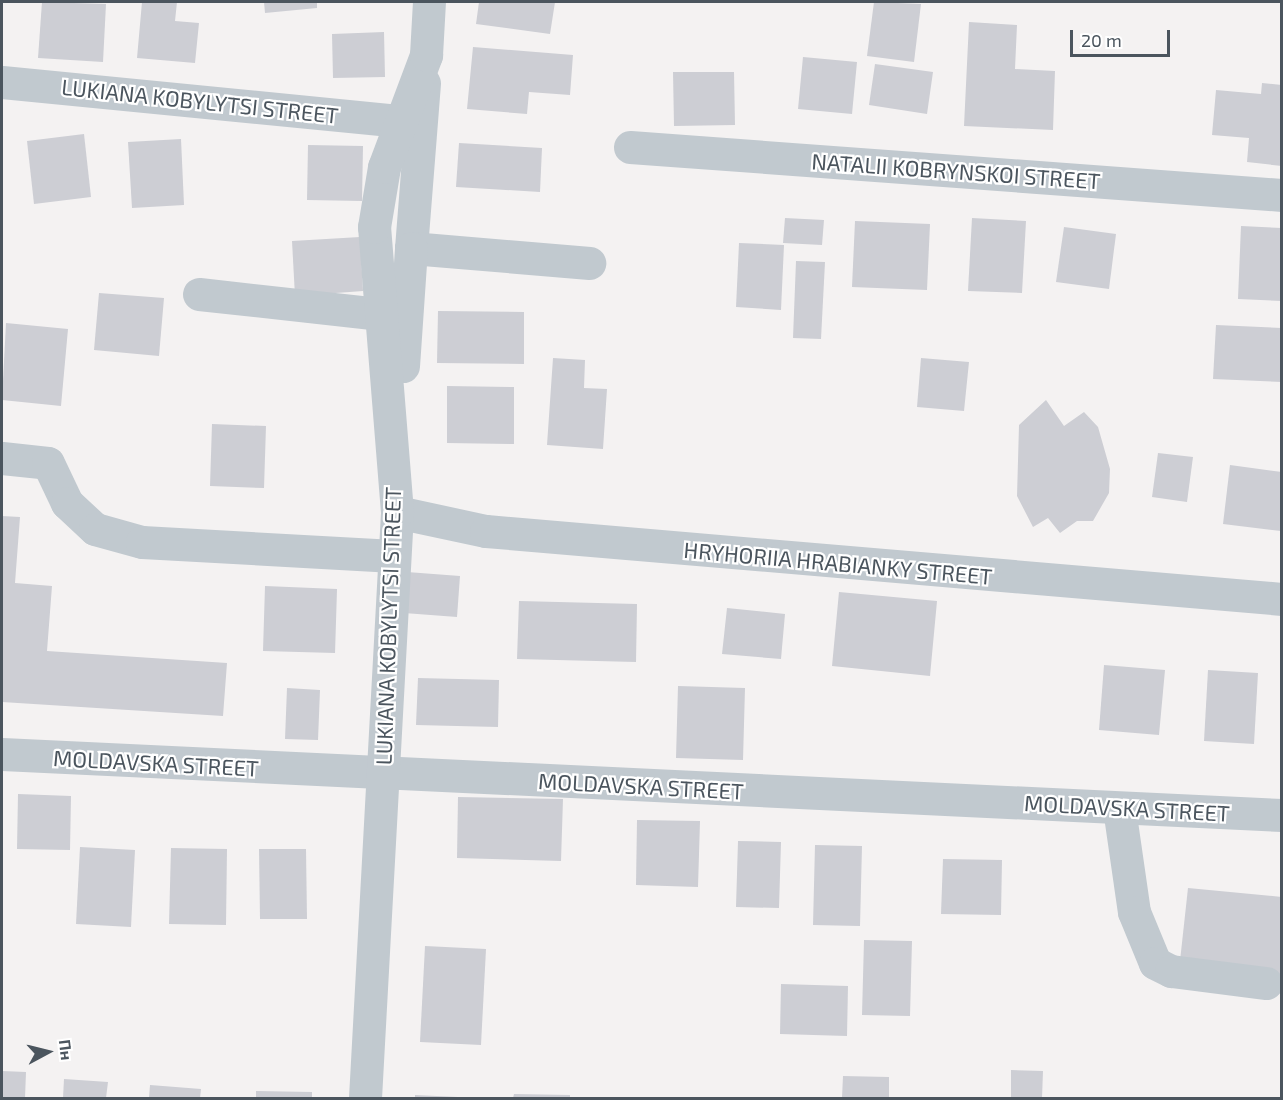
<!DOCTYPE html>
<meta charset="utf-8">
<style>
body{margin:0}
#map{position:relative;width:1283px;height:1100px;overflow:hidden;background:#f4f2f2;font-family:"Exo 2",sans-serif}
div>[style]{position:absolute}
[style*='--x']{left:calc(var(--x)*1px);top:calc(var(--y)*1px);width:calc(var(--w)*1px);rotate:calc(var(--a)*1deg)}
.building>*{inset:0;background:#cdced4}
.minor>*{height:33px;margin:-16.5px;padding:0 16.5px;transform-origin:16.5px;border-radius:16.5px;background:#c1c9cf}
span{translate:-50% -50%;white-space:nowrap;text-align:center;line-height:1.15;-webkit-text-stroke:4.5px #fff;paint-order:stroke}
.street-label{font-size:22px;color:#4b555e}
.frame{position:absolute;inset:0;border:3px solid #4b555e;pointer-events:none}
.north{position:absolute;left:18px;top:1022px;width:60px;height:60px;-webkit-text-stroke:4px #fff;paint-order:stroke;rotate:83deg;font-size:16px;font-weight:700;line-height:24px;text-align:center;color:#4b555e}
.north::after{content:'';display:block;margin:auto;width:21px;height:27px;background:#4b555e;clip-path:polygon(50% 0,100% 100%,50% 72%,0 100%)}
.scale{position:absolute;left:1070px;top:30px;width:100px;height:27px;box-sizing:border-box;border:3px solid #4b555e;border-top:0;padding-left:8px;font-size:18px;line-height:21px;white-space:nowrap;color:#4b555e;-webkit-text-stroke:4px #fff;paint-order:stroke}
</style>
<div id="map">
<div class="building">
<i style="clip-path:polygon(42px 2px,106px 4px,103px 62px,38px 58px)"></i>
<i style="clip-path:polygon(142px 2px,177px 2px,175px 21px,199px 23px,195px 63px,137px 58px)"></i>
<i style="clip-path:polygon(264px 2px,317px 2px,317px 8px,265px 13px)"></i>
<i style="clip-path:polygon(479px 2px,555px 2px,550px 34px,476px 24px)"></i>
<i style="clip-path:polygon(874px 2px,921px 4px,914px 62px,867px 56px)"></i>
<i style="clip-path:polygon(969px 22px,1017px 25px,1015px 69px,1055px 71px,1053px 130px,964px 126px)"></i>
<i style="clip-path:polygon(384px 32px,385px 77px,333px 78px,332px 34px)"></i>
<i style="clip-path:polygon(473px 47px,573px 55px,570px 95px,529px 92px,527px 114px,467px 109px)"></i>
<i style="clip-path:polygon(803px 57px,857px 62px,852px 114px,798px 109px)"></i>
<i style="clip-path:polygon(875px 64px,933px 72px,927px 114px,869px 105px)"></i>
<i style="clip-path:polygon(673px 72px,734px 72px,735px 125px,674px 126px)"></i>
<i style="clip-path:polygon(1262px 83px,1282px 85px,1282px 166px,1247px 162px,1249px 138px,1212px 135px,1216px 90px,1261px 94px)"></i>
<i style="clip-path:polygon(84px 134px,91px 197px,34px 204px,27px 141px)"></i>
<i style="clip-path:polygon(181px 139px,184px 205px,132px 208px,128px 142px)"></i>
<i style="clip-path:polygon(459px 143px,542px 148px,540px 192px,456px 187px)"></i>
<i style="clip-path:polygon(308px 145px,363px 146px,362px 201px,307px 200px)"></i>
<i style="clip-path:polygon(785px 218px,824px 220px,822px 245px,783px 243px)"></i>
<i style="clip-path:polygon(972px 218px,1026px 221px,1022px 293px,968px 291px)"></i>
<i style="clip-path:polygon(855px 221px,930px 224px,927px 290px,852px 287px)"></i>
<i style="clip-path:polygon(1241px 226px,1282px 228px,1282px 301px,1238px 299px)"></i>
<i style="clip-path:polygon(1064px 227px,1116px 234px,1109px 289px,1056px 282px)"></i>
<i style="clip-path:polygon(360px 237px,363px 291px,295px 296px,292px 241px)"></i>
<i style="clip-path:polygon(739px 243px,784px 245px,781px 310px,736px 307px)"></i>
<i style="clip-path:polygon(796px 261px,825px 262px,821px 339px,793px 338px)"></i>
<i style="clip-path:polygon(99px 293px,164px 298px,159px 356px,94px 350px)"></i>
<i style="clip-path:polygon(438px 311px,524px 312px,524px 364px,437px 363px)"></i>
<i style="clip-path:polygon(6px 323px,68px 329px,61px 406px,2px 400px)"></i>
<i style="clip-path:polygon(1216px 325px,1282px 328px,1282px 382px,1213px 379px)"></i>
<i style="clip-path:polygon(553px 358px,585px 360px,584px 388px,607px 389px,603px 449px,547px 445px)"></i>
<i style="clip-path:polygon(921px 358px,969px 362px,964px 411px,917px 407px)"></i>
<i style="clip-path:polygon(447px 386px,514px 387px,514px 444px,447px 443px)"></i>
<i style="clip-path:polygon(1046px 400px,1064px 426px,1084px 412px,1098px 427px,1110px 469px,1109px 493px,1093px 521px,1077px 521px,1060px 533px,1048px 518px,1033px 527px,1017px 496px,1019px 425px)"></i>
<i style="clip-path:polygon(212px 424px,266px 426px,264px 488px,210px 486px)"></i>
<i style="clip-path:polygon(1158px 453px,1193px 457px,1187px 502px,1152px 497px)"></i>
<i style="clip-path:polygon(1230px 465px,1282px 472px,1281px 531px,1223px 524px)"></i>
<i style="clip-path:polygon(2px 516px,20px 517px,15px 583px,52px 586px,47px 651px,227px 663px,223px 716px,2px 702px)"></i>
<i style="clip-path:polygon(407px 572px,460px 576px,457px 617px,404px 613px)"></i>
<i style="clip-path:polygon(265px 586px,337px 589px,335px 653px,263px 651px)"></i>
<i style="clip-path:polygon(839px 592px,937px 601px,930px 676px,832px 666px)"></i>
<i style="clip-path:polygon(519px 601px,637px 604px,636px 662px,517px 659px)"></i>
<i style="clip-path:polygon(727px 608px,785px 614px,781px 659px,722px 654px)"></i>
<i style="clip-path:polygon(1104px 665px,1165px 670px,1159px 735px,1099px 730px)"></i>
<i style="clip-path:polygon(1208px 670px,1258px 673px,1254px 744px,1204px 741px)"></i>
<i style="clip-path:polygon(418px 678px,499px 680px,498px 727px,416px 725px)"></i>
<i style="clip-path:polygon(678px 686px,745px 688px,743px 760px,676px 758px)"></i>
<i style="clip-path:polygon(287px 688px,320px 690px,318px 740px,285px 739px)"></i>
<i style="clip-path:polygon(18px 794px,71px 796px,70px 850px,17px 849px)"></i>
<i style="clip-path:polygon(458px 797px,563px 799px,561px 861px,457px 858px)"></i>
<i style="clip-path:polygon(637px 820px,700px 821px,698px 887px,636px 885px)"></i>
<i style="clip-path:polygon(738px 841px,781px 842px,779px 908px,736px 907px)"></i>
<i style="clip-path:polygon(815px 845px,862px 846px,860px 926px,813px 925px)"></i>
<i style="clip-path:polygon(80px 847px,135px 850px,131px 927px,76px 924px)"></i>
<i style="clip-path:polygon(171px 848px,227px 849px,226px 925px,169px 924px)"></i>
<i style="clip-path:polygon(259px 849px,306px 849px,307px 919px,260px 919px)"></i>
<i style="clip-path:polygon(943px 859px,1002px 860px,1001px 915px,941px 914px)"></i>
<i style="clip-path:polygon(1188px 888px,1282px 897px,1282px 980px,1179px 970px)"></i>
<i style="clip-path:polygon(864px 940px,912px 941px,910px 1016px,862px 1015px)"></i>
<i style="clip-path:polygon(425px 946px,486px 949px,481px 1045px,420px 1042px)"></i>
<i style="clip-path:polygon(781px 984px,848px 986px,847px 1036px,780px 1034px)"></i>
<i style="clip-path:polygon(1011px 1070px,1043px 1071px,1042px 1098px,1011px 1098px)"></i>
<i style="clip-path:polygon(2px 1071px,26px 1072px,25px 1098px,2px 1098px)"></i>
<i style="clip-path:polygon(843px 1076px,889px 1077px,889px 1098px,842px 1098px)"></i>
<i style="clip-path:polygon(64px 1079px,108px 1082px,106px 1098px,63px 1098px)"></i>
<i style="clip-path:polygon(150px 1085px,201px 1089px,200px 1098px,149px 1098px)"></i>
<i style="clip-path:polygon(256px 1091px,312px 1092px,312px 1098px,256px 1098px)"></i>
<i style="clip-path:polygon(514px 1094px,570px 1095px,570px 1098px,513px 1098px)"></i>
<i style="clip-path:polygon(415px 1095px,458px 1097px,458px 1098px,415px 1098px)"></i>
</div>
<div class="minor">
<i style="--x:2;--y:82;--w:398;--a:5.6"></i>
<i style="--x:424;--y:83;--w:166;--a:94.5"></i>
<i style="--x:411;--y:248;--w:179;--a:4.8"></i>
<i style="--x:630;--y:147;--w:654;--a:4.21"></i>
<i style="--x:199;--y:294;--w:183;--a:6.3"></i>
<i style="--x:403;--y:366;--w:118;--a:-86.1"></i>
<i style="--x:2;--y:458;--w:46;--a:6.2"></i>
<i style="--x:48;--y:463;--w:44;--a:64.6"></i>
<i style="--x:67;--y:503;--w:38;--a:43"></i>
<i style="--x:95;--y:529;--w:49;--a:15.5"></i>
<i style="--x:142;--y:542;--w:252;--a:3.2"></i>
<i style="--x:397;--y:512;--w:91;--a:12.1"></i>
<i style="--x:486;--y:531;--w:799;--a:4.88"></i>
<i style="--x:2;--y:754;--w:1281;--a:2.73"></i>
<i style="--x:1119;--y:808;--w:105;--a:81.8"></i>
<i style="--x:1134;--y:912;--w:55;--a:67.6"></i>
<i style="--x:1155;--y:963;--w:18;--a:27"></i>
<i style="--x:1171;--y:971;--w:96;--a:7.2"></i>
<i style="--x:365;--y:1098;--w:587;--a:-86.87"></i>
<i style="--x:397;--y:512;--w:286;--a:-94.6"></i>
<i style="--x:374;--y:227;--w:61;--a:-80.5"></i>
<i style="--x:384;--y:167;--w:120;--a:-69.4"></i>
<i style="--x:426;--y:55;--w:53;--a:-86.8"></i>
</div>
<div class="street-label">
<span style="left:200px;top:101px;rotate:6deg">LUKIANA KOBYLYTSI STREET</span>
<span style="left:956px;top:171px;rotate:4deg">NATALII KOBRYNSKOI STREET</span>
<span style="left:838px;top:563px;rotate:5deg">HRYHORIIA HRABIANKY STREET</span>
<span style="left:388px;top:626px;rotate:-88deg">LUKIANA KOBYLYTSI STREET</span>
<span style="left:156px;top:763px;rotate:3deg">MOLDAVSKA STREET</span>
<span style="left:641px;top:786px;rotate:3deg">MOLDAVSKA STREET</span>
<span style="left:1127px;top:808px;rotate:3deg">MOLDAVSKA STREET</span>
</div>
<div class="frame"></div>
<div class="north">Пн</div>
<div class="scale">20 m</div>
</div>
